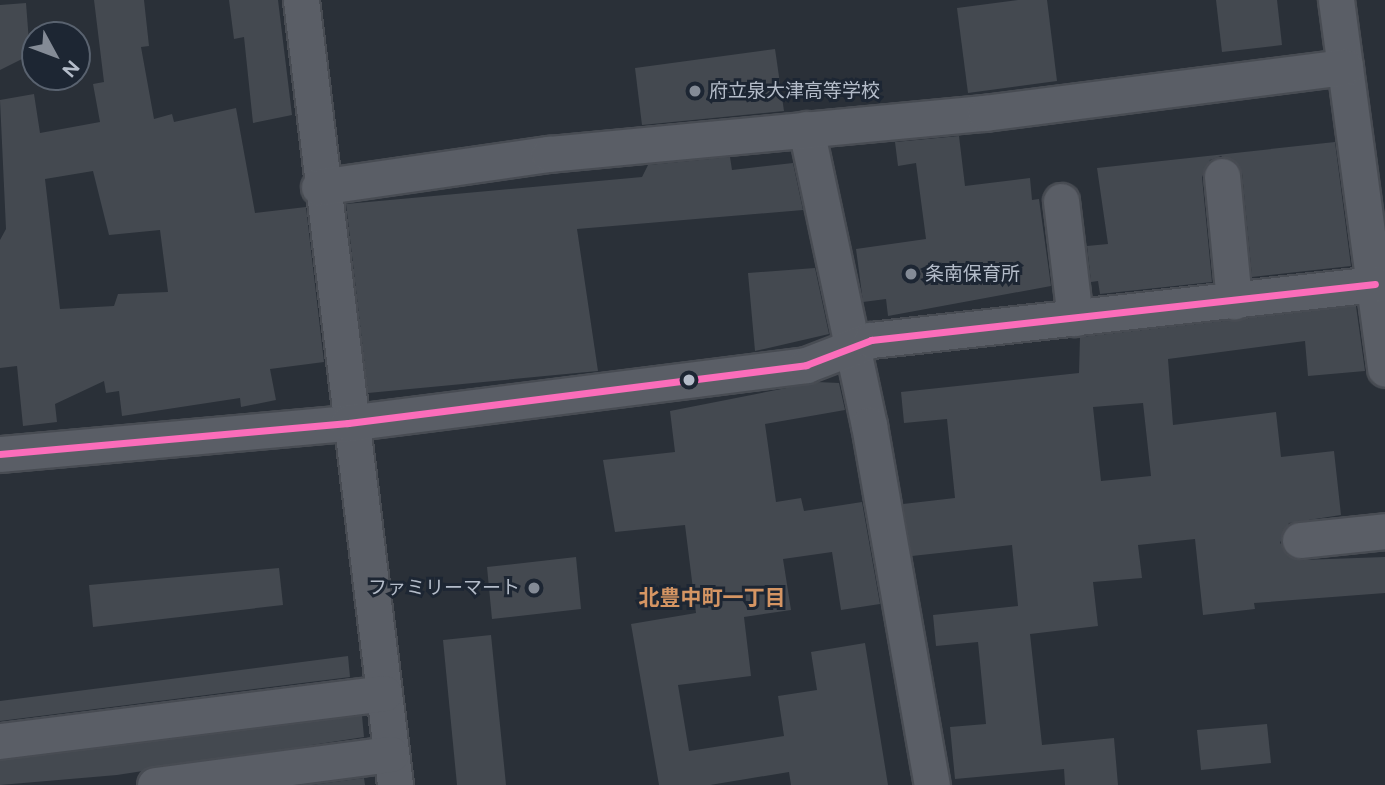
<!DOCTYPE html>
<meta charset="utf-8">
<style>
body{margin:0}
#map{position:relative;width:1385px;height:785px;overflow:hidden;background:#2a3038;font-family:Figtree,"Noto Sans JP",sans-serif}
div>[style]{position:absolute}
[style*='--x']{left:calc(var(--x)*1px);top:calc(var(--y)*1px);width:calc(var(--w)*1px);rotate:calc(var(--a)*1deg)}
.building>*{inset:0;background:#444950}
.roads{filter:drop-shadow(2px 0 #484c53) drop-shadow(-2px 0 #484c53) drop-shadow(0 2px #484c53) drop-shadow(0 -2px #484c53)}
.minor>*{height:35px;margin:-17.5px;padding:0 17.5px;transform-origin:17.5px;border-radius:17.5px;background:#5a5e66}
.bus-1>*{height:7px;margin:-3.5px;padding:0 3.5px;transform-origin:3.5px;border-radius:3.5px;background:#fb6dba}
.dots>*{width:19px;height:19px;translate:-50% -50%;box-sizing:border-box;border:4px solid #1d2633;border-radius:50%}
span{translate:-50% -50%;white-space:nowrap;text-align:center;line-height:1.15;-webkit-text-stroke:6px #1d2633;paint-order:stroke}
.poi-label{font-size:19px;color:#b4bcc9}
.left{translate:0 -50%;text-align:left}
.right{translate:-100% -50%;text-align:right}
.neighbourhood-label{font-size:21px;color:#d59563;font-weight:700}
.north{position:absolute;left:21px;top:21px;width:70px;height:70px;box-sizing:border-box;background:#1d2633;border:2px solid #59626f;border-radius:50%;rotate:131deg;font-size:19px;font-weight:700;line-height:28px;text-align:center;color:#b4bcc9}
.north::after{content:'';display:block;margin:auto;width:24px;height:32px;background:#848b96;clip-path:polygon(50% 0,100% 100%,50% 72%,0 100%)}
</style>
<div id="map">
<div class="building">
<i style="clip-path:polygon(evenodd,94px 0,144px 0,149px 46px,141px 47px,154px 119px,172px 114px,174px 122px,236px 108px,255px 213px,306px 207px,324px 362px,270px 369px,276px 400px,241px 407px,240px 398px,122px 416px,119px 391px,106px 393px,104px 381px,55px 404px,57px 422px,23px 426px,17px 366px,0 368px,0 240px,6px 229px,0 100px,34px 94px,40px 133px,100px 122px,93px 84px,104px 82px,94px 0,93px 171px,109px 235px,160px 230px,168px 292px,118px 294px,114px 306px,60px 309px,45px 179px,93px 171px)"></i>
<i style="clip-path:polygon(229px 0,278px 0,292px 115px,253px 123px,244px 37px,234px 39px)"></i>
<i style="clip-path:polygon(1018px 0,1047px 0,1057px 81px,968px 93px,957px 8px)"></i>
<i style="clip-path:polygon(1216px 0,1277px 0,1282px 45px,1222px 52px)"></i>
<i style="clip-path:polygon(26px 3px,30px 55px,0 70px,0 5px)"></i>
<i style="clip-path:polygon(775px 49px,784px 111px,642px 125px,635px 68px)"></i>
<i style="clip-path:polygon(959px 136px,965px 186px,1030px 178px,1032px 200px,1039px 199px,1051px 286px,888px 316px,886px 299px,863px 302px,856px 249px,926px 239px,916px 163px,898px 166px,895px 142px)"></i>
<i style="clip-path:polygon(1335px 142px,1351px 266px,1252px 277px,1242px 173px,1221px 156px,1210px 160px,1202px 177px,1212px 282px,1100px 294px,1098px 281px,1091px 282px,1087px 246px,1108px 244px,1097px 168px)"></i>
<i style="clip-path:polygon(730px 157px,732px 170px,793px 163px,803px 210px,577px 229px,598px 371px,368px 393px,346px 204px,642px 177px,648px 165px)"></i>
<i style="clip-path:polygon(815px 268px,829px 334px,755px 351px,748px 273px)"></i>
<i style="clip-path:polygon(evenodd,1356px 306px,1365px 371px,1308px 376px,1305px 341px,1168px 359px,1173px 425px,1276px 412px,1281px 457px,1334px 451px,1341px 515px,1289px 523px,1280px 543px,1301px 560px,1385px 557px,1385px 593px,1254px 603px,1255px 609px,1203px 615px,1195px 539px,1138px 545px,1142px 578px,1093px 582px,1098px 626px,1030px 634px,1042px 745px,1114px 738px,1118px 785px,1065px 785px,1064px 769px,955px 779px,950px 727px,986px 724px,978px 642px,936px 646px,933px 615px,1018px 606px,1012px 545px,912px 556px,903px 504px,955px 498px,947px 419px,904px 423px,901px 392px,1079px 373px,1080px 337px,1356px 306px,1143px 403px,1151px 476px,1101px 481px,1093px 407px,1143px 403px)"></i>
<i style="clip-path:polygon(817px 382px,839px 383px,845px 410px,765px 424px,776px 502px,801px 498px,804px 511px,862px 502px,880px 604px,841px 610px,832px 552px,783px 559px,791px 610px,744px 617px,751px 676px,678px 685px,689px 751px,784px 736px,778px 696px,817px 690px,811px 652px,865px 643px,888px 785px,791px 785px,789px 772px,710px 785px,659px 785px,631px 624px,696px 613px,685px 525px,615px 532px,603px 460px,675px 452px,670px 411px)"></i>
<i style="clip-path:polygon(576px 557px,581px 609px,492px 619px,487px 567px)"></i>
<i style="clip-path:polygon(279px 568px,283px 605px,93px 627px,89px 585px)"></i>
<i style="clip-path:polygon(491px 635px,506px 785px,457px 785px,443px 640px)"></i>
<i style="clip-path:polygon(348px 656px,350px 677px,0 721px,0 701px)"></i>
<i style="clip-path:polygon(362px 716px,364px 737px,117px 775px,0 785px,0 761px)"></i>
<i style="clip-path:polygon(1267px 724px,1271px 763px,1201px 770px,1197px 730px)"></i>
<i style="clip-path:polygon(364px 778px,365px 785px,310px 785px)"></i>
</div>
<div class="roads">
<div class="minor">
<i style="--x:301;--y:0;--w:791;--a:83.17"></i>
<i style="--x:1336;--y:0;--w:372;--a:82.4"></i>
<i style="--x:806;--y:129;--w:303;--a:78"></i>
<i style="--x:869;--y:425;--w:365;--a:80.1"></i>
<i style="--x:1222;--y:176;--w:126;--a:84.5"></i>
<i style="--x:319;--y:187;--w:232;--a:-8.2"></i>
<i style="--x:549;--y:154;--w:438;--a:-5.4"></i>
<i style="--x:985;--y:113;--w:363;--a:-7.3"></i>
<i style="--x:1061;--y:201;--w:118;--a:83.2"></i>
<i style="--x:0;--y:454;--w:349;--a:-5.1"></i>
<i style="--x:348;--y:423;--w:462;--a:-7.2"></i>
<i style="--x:806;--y:365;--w:70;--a:-21"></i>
<i style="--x:871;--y:340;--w:507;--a:-6.34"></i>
<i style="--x:1300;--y:540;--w:85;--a:-6"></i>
<i style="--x:0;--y:741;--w:387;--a:-7.1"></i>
<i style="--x:155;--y:785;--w:238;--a:-7.5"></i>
</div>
</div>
<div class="bus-1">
<i style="--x:0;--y:454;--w:349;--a:-5.1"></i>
<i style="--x:348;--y:423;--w:462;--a:-7.2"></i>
<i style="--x:806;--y:365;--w:70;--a:-21"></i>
<i style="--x:871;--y:340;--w:507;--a:-6.34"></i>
</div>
<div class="dots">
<i style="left:695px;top:91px;background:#848b96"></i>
<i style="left:911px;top:274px;background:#848b96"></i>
<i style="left:689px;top:380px;background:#b4bcc9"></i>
<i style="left:534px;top:588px;background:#848b96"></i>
</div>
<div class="poi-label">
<span class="left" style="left:709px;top:91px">府立泉大津高等学校</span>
<span class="left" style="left:925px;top:274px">条南保育所</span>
<span class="right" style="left:520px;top:588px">ファミリーマート</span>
</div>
<div class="neighbourhood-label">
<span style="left:712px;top:598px">北豊中町一丁目</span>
</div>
<div class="north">N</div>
</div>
